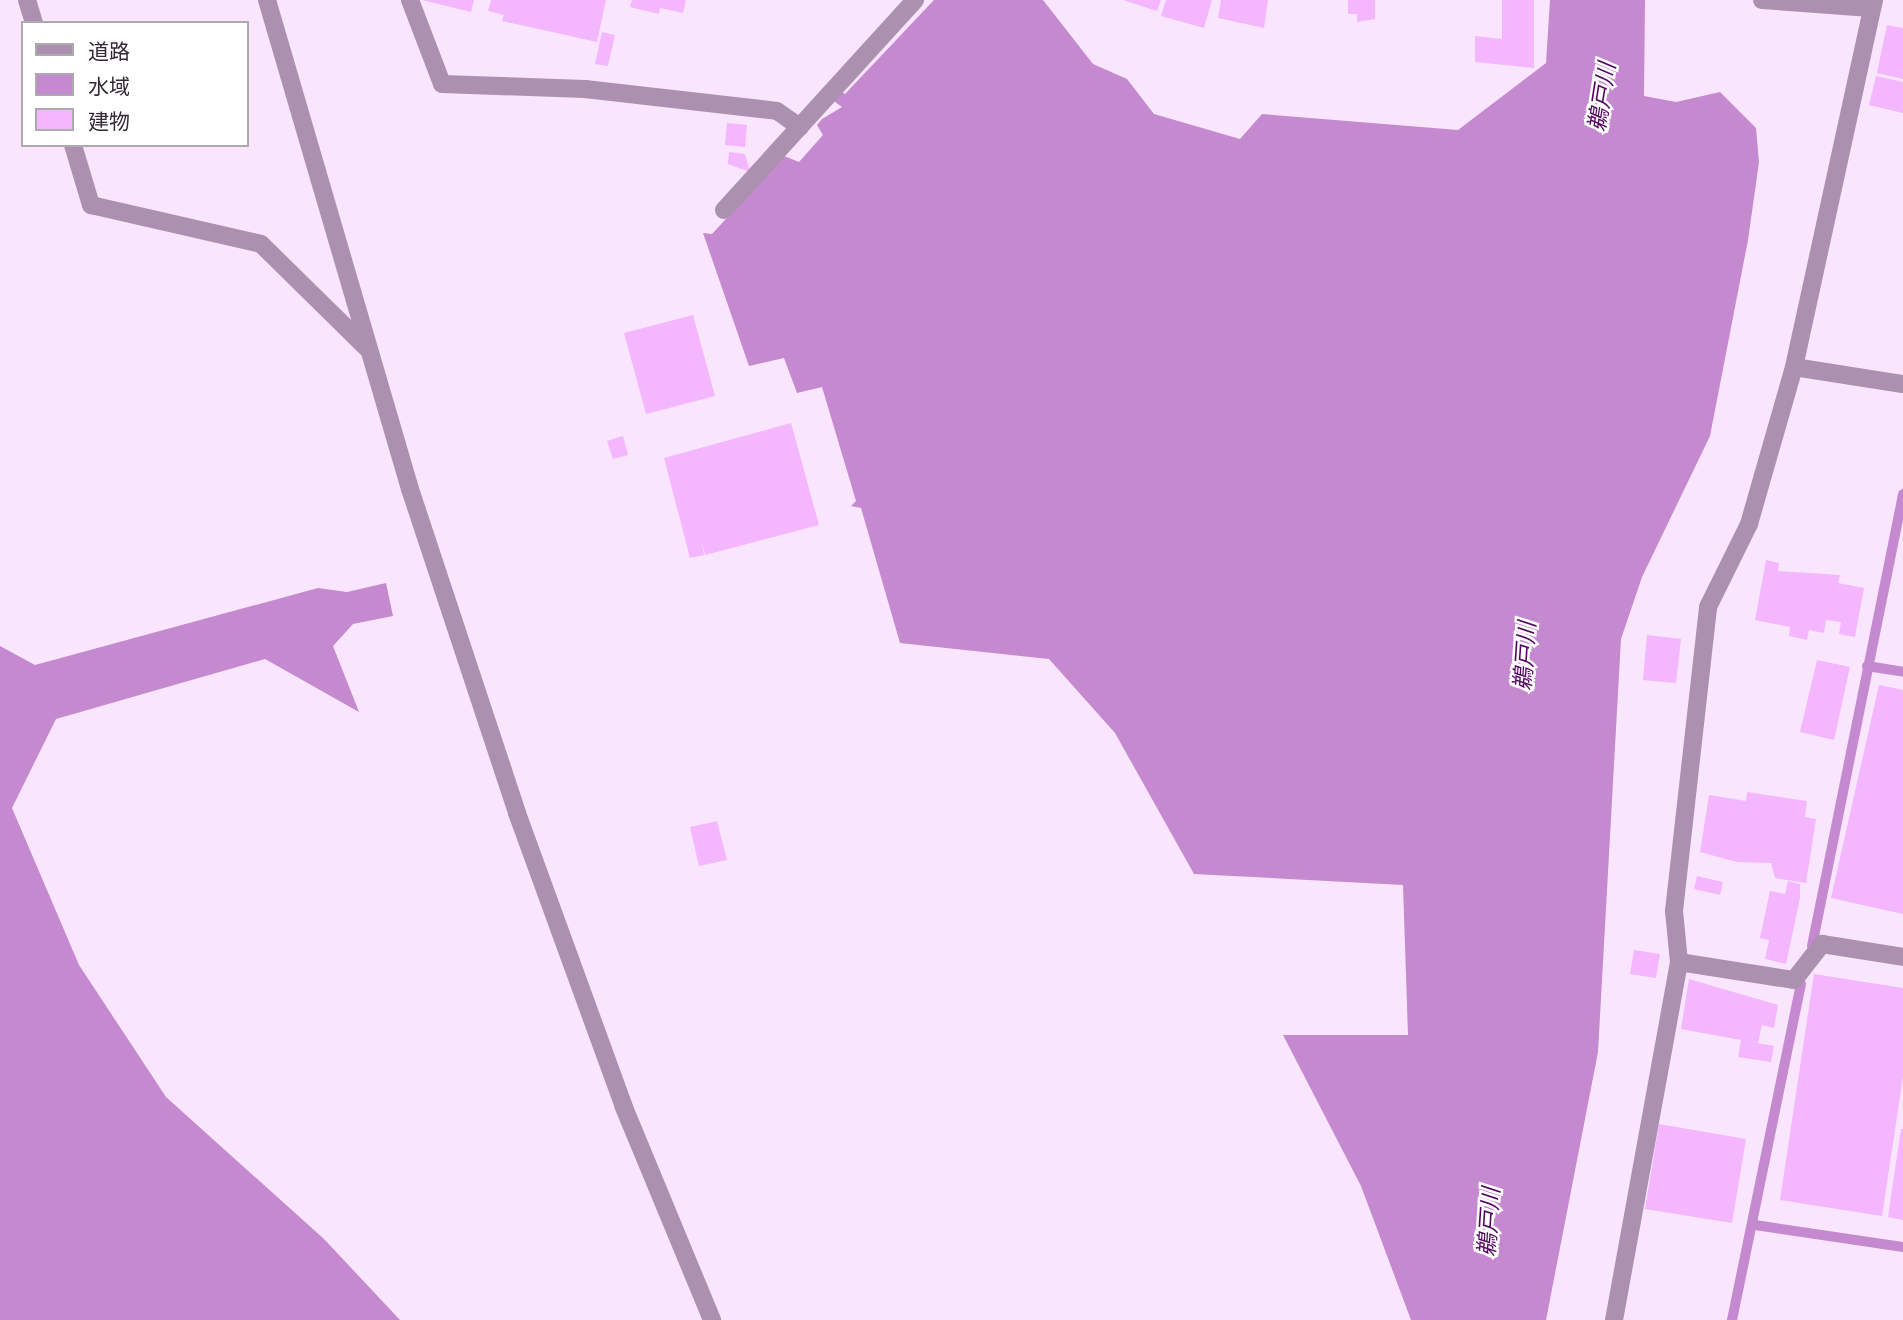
<!DOCTYPE html>
<meta charset="utf-8">
<style>
body{margin:0}
#map{position:relative;width:1903px;height:1320px;overflow:hidden;background:#f9e5fd;font-family:Karla,"Noto Sans JP",sans-serif}
div>[style]{position:absolute}
[style*='--x']{left:calc(var(--x)*1px);top:calc(var(--y)*1px);width:calc(var(--w)*1px);rotate:calc(var(--a)*1deg)}
.water>*{inset:0;background:#c489cf}
.stream>*{height:10px;margin:-5px;padding:0 5px;transform-origin:5px;border-radius:5px;background:#c489cf}
.building>*{inset:0;background:#f3b6ff}
.minor>*{height:18px;margin:-9px;padding:0 9px;transform-origin:9px;border-radius:9px;background:#ab91af}
span{translate:-50% -50%;white-space:nowrap;text-align:center;line-height:1.15;-webkit-text-stroke:5px #fff;paint-order:stroke}
.water-label{font-size:23px;color:#530560;font-style:italic}
.legend{position:absolute;left:21px;top:21px;width:228px;height:126px;box-sizing:border-box;background:#fff;border:2px solid #adaaae;margin:0;padding:9px 12px;list-style:none;font-size:21px;color:#332a35}
.legend li{display:flex;align-items:center;gap:14px;height:35px}
.legend b{width:35px;border:2px solid #adaaae}
</style>
<div id="map">
<div class="water">
<i style="clip-path:polygon(934px 0,1043px 0,1093px 64px,1127px 79px,1154px 114px,1240px 139px,1262px 114px,1458px 130px,1546px 63px,1550px 0,1645px 0,1644px 96px,1676px 102px,1720px 92px,1756px 128px,1759px 162px,1748px 240px,1710px 436px,1642px 577px,1621px 639px,1598px 1052px,1546px 1320px,1411px 1320px,1361px 1186px,1283px 1035px,1408px 1035px,1403px 885px,1194px 874px,1115px 733px,1049px 659px,900px 643px,861px 508px,851px 506px,856px 501px,822px 387px,797px 393px,784px 358px,749px 366px,703px 233px,712px 234px,784px 156px,799px 162px,823px 135px,817px 125px,822px 119px,842px 107px,834px 101px,840px 91px,845px 94px)"></i>
<i style="clip-path:polygon(386px 583px,393px 616px,353px 624px,333px 646px,359px 712px,265px 659px,56px 719px,12px 808px,79px 965px,166px 1097px,324px 1239px,400px 1320px,0 1320px,0 646px,35px 665px,318px 588px,347px 592px)"></i>
</div>
<div class="stream">
<i style="--x:1867;--y:666;--w:36;--a:9"></i>
<i style="--x:1812;--y:946;--w:461;--a:-78.6"></i>
<i style="--x:1755;--y:1225;--w:150;--a:8.5"></i>
<i style="--x:1732;--y:1320;--w:343;--a:-78.4"></i>
</div>
<div class="building">
<i style="clip-path:polygon(422px 0,474px 0,471px 12px)"></i>
<i style="clip-path:polygon(491px 0,606px 0,597px 42px,502px 21px,504px 15px,488px 11px)"></i>
<i style="clip-path:polygon(632px 0,686px 0,683px 13px,660px 8px,659px 14px,630px 7px)"></i>
<i style="clip-path:polygon(1123px 0,1161px 0,1157px 11px)"></i>
<i style="clip-path:polygon(1166px 0,1212px 0,1204px 28px,1161px 16px)"></i>
<i style="clip-path:polygon(1221px 0,1268px 0,1264px 28px,1218px 18px)"></i>
<i style="clip-path:polygon(1348px 0,1375px 0,1375px 19px,1357px 22px,1357px 14px,1348px 14px)"></i>
<i style="clip-path:polygon(1502px 0,1534px 0,1534px 68px,1475px 62px,1475px 36px,1502px 39px)"></i>
<i style="clip-path:polygon(1887px 25px,1903px 28px,1903px 79px,1877px 73px)"></i>
<i style="clip-path:polygon(602px 32px,615px 35px,608px 66px,595px 64px)"></i>
<i style="clip-path:polygon(1876px 76px,1903px 82px,1903px 113px,1869px 105px)"></i>
<i style="clip-path:polygon(727px 123px,747px 125px,745px 147px,725px 145px)"></i>
<i style="clip-path:polygon(729px 152px,745px 154px,750px 172px,728px 164px)"></i>
<i style="clip-path:polygon(693px 315px,715px 396px,646px 414px,624px 333px)"></i>
<i style="clip-path:polygon(791px 423px,819px 525px,705px 555px,702px 542px,704px 555px,690px 558px,664px 458px)"></i>
<i style="clip-path:polygon(623px 436px,628px 455px,613px 459px,607px 441px)"></i>
<i style="clip-path:polygon(1766px 560px,1779px 563px,1778px 571px,1840px 575px,1838px 583px,1864px 588px,1855px 637px,1839px 634px,1841px 622px,1826px 620px,1824px 633px,1809px 630px,1807px 640px,1789px 636px,1790px 627px,1755px 620px)"></i>
<i style="clip-path:polygon(1647px 635px,1681px 639px,1676px 683px,1643px 680px)"></i>
<i style="clip-path:polygon(1817px 660px,1850px 667px,1834px 740px,1800px 732px)"></i>
<i style="clip-path:polygon(1879px 685px,1903px 690px,1903px 914px,1831px 898px)"></i>
<i style="clip-path:polygon(1747px 792px,1807px 801px,1805px 817px,1816px 819px,1806px 883px,1775px 878px,1771px 863px,1737px 862px,1700px 852px,1709px 795px,1746px 801px)"></i>
<i style="clip-path:polygon(717px 821px,727px 860px,699px 866px,690px 827px)"></i>
<i style="clip-path:polygon(1697px 876px,1723px 882px,1720px 895px,1694px 889px)"></i>
<i style="clip-path:polygon(1788px 881px,1800px 884px,1800px 898px,1786px 964px,1765px 959px,1769px 940px,1760px 938px,1770px 891px,1785px 894px)"></i>
<i style="clip-path:polygon(1634px 950px,1660px 954px,1656px 978px,1630px 974px)"></i>
<i style="clip-path:polygon(1814px 974px,1903px 988px,1903px 1077px,1882px 1216px,1780px 1200px)"></i>
<i style="clip-path:polygon(1689px 979px,1778px 1005px,1774px 1028px,1762px 1025px,1758px 1043px,1744px 1041px,1774px 1046px,1771px 1062px,1738px 1057px,1741px 1040px,1681px 1029px)"></i>
<i style="clip-path:polygon(1659px 1124px,1746px 1139px,1732px 1223px,1645px 1209px)"></i>
<i style="clip-path:polygon(1901px 1129px,1903px 1129px,1903px 1220px,1888px 1217px)"></i>
</div>
<div class="minor">
<i style="--x:27;--y:0;--w:24;--a:73"></i>
<i style="--x:267;--y:0;--w:509;--a:73.7"></i>
<i style="--x:410;--y:489;--w:341;--a:71.7"></i>
<i style="--x:517;--y:813;--w:311;--a:70"></i>
<i style="--x:623;--y:1105;--w:233;--a:67.5"></i>
<i style="--x:410;--y:0;--w:90;--a:69.1"></i>
<i style="--x:442;--y:84;--w:143;--a:2"></i>
<i style="--x:585;--y:89;--w:193;--a:6.5"></i>
<i style="--x:777;--y:111;--w:28;--a:35"></i>
<i style="--x:1762;--y:0;--w:109;--a:4.2"></i>
<i style="--x:73;--y:145;--w:63;--a:73.3"></i>
<i style="--x:91;--y:205;--w:174;--a:12.9"></i>
<i style="--x:261;--y:244;--w:148;--a:44.5"></i>
<i style="--x:724;--y:210;--w:284;--a:-47.7"></i>
<i style="--x:1794;--y:367;--w:110;--a:8.9"></i>
<i style="--x:1679;--y:962;--w:116;--a:8.9"></i>
<i style="--x:1794;--y:980;--w:46;--a:-52.1"></i>
<i style="--x:1822;--y:944;--w:82;--a:9.1"></i>
<i style="--x:1614;--y:1320;--w:364;--a:-79.7"></i>
<i style="--x:1679;--y:962;--w:51;--a:-95.6"></i>
<i style="--x:1674;--y:911;--w:306;--a:-83.6"></i>
<i style="--x:1708;--y:607;--w:93;--a:-63.7"></i>
<i style="--x:1749;--y:524;--w:163;--a:-74"></i>
<i style="--x:1794;--y:367;--w:376;--a:-77.7"></i>
</div>
<div class="water-label">
<span style="left:1603px;top:97px;rotate:-81deg">鵜戸川</span>
<span style="left:1526px;top:656px;rotate:-86deg">鵜戸川</span>
<span style="left:1490px;top:1222px;rotate:-86deg">鵜戸川</span>
</div>
<ul class="legend">
<li><b style="height:9px;background:#ab91af"></b>道路</li>
<li><b style="height:19px;background:#c489cf"></b>水域</li>
<li><b style="height:19px;background:#f3b6ff"></b>建物</li>
</ul>
</div>
